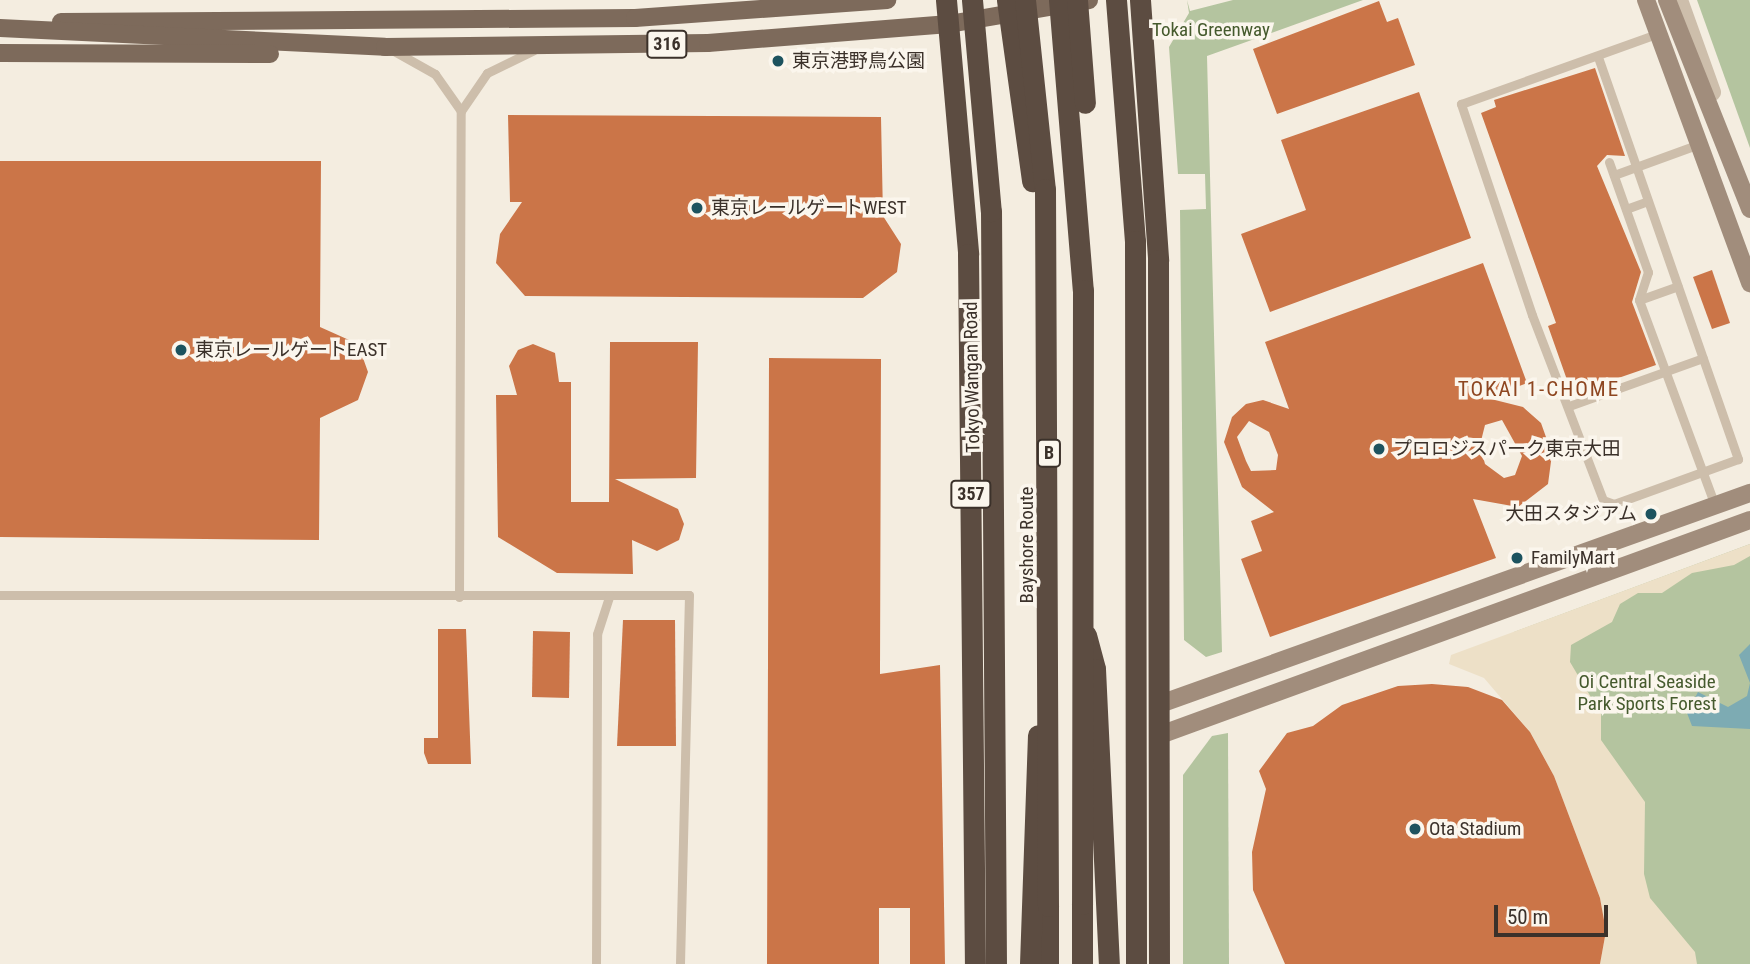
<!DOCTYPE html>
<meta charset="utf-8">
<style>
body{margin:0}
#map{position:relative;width:1750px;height:964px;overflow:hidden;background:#f4ede0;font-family:"Roboto Condensed","Noto Sans JP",sans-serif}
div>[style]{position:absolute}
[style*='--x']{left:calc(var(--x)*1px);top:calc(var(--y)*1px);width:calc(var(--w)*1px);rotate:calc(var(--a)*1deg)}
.green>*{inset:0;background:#b4c49f}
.plaza>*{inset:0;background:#ede0c7}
.water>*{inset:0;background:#7dabb3}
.building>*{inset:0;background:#cb7548}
.lane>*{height:9px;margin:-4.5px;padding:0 4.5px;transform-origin:4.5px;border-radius:4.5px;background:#cdbeab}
.street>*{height:18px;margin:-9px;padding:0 9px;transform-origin:9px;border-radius:9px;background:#cdbeab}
.secondary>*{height:18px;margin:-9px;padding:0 9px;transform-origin:9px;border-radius:9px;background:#a18d7c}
.primary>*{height:18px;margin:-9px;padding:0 9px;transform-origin:9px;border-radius:9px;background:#7d6a5b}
.highway>*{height:21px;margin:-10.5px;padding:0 10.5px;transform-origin:10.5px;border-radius:10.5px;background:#5c4c41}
.highway-bridge>*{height:21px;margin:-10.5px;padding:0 10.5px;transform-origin:10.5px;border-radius:10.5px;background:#5c4c41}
.dots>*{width:19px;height:19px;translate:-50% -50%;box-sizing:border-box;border:4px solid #fbf6ed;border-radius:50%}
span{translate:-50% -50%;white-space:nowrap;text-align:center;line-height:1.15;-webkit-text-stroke:7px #fbf6ed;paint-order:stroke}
.shield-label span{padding:2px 5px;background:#fbf6ed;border:2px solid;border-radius:5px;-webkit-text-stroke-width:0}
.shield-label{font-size:18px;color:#3b312a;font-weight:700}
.park-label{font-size:19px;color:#455a2d}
.poi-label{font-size:19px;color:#3b312a}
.left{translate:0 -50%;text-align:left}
.right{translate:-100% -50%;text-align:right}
.street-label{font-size:19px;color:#3b312a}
.neighbourhood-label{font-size:21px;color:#8e4620;letter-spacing:2px}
.scale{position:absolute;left:1494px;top:905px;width:114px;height:32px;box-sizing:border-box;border:4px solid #3b312a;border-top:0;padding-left:9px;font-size:21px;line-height:24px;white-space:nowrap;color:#3b312a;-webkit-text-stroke:5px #fbf6ed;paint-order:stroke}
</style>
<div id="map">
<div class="green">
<i style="clip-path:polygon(1187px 0,1190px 11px,1233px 0,1363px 0,1207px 56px,1222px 652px,1206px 657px,1184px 640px,1180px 210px,1206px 209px,1205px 174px,1178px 174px,1169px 47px,1189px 13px)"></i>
<i style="clip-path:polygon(1697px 0,1750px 0,1750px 148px)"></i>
<i style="clip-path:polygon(1750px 544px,1750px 964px,1631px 964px,1514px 632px)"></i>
<i style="clip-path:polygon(1228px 733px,1229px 964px,1183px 964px,1183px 775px,1212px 736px)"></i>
</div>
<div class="plaza">
<i style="clip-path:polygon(1750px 544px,1750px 556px,1734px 565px,1692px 573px,1662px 593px,1638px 593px,1620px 604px,1612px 622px,1571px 645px,1570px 662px,1601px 714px,1601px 740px,1645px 802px,1644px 874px,1650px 898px,1695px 952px,1697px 964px,1600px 964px,1606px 931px,1600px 898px,1554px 776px,1530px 732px,1484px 678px,1449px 664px,1451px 655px)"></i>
</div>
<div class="water">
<i style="clip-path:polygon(1750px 644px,1750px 729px,1692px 726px,1687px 713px,1698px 692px,1728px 707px,1747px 696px,1750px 683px,1739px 655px)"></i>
</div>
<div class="building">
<i style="clip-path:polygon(1379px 1px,1387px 22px,1398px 18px,1415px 65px,1277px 114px,1253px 49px)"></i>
<i style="clip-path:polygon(1595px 68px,1625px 156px,1607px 155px,1597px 166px,1641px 272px,1632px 302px,1656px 365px,1572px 394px,1548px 326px,1556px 323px,1481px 113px,1496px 107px,1494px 100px)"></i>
<i style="clip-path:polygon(1419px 92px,1471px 238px,1270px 312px,1241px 234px,1306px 210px,1281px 140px)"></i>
<i style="clip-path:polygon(508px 115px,881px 117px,883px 216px,901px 244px,897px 272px,863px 298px,525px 296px,496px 263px,500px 234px,522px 202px,510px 202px)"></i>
<i style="clip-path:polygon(0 161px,321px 161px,320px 327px,358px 344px,368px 372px,358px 400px,320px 418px,319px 540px,0 537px)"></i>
<i style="clip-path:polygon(evenodd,1483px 263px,1527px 383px,1487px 398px,1523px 407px,1541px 423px,1552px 454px,1548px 484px,1518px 507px,1473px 499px,1496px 558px,1270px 637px,1241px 559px,1262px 551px,1251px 521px,1274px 512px,1242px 487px,1224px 442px,1232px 417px,1246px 404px,1263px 400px,1289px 409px,1265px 342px,1483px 263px,1502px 420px,1522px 456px,1515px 475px,1504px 478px,1485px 464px,1480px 445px,1485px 425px,1502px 420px,1483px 263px,1249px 421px,1269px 432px,1278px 455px,1276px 470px,1251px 471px,1246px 461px,1237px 437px,1249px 421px)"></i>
<i style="clip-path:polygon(1712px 270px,1730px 323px,1712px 329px,1693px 277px)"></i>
<i style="clip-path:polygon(610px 342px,698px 342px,696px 478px,615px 479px,678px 509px,684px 524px,679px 540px,657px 551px,632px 540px,633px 574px,557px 573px,498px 537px,496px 395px,517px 395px,509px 366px,518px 350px,533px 344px,555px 353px,559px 382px,571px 382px,571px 502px,609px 502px)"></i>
<i style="clip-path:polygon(769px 358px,881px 359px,880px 674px,940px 665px,945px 964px,910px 964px,910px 908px,879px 908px,879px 964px,767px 964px)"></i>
<i style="clip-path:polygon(623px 620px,675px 620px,676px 746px,617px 746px)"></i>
<i style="clip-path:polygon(438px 629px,466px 629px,471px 764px,428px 764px,424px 753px,424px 738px,438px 738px)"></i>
<i style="clip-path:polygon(533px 631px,570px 632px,569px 698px,532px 697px)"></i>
<i style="clip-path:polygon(1432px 684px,1468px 687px,1502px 700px,1530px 732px,1554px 776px,1600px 898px,1606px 931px,1600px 964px,1285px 964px,1253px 890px,1252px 852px,1266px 789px,1259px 771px,1287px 733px,1313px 726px,1342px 705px,1398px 686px)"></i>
</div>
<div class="lane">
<i style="--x:394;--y:51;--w:47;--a:29.3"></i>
<i style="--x:435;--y:74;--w:45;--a:54.9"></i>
<i style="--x:1598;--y:57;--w:426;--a:70.8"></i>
<i style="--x:1738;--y:459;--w:132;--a:160.1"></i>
<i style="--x:1614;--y:504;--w:12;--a:-160"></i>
<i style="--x:1603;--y:500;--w:198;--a:-111"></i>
<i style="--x:1532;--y:315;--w:223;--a:-108.6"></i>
<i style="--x:1461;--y:104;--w:208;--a:-19.7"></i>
<i style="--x:1609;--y:162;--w:117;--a:70.5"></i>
<i style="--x:1648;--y:272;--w:29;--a:108"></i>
<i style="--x:1639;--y:300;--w:219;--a:69.7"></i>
<i style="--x:1614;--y:175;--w:90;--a:-20"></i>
<i style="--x:1626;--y:209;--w:23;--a:-20"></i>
<i style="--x:1639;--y:300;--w:41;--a:-19.7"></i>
<i style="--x:1569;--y:406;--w:142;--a:-19.7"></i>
<i style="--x:0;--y:595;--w:689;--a:0"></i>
<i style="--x:689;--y:595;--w:369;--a:91.4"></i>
<i style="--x:459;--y:597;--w:486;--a:-89.8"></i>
<i style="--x:461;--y:111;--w:46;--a:-55.6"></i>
<i style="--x:487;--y:73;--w:52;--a:-26.1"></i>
<i style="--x:596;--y:964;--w:330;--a:-89.8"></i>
<i style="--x:597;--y:634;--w:40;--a:-72"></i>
</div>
<div class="street">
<i style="--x:1679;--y:0;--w:98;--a:70.3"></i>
</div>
<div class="secondary">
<i style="--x:1646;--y:0;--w:302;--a:69.8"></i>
<i style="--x:1667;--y:0;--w:225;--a:68.3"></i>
<i style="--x:1160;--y:704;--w:627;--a:-19.68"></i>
<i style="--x:1160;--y:735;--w:628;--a:-20.02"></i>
</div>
<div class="primary">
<i style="--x:61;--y:22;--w:574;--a:-0.4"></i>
<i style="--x:635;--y:18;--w:253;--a:-4.1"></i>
<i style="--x:0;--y:28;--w:385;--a:2.8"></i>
<i style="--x:385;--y:47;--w:323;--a:-0.7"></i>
<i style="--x:708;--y:43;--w:242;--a:-4.5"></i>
<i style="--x:949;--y:24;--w:142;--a:-9.7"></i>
<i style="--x:0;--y:53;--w:270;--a:0.2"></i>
</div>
<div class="highway">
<i style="--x:946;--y:0;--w:255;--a:85"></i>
<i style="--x:968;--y:254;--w:710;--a:89.44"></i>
<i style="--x:1116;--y:0;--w:242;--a:85.5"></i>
<i style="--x:1135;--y:241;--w:723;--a:89.92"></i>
<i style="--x:1140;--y:0;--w:261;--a:86"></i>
<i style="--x:1158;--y:260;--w:704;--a:89.92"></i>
<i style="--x:991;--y:211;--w:753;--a:89.62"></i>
<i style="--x:1086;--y:635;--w:35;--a:75"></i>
<i style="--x:1095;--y:669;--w:295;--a:87.3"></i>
<i style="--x:1082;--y:904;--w:60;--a:90"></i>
<i style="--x:1048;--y:906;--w:58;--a:90"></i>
<i style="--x:1030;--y:964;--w:229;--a:-88"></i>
</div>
<div class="highway-bridge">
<i style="--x:972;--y:0;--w:212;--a:84.9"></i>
<i style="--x:1007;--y:0;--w:183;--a:82.1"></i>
<i style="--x:1025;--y:0;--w:190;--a:84"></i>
<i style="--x:1045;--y:189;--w:717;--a:89.76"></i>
<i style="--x:1059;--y:0;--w:291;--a:85.3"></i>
<i style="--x:1083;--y:290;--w:614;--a:90.09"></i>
<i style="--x:1077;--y:0;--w:103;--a:85.6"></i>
</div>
<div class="dots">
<i style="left:778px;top:61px;background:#1d535f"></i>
<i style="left:697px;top:208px;background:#1d535f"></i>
<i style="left:181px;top:350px;background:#1d535f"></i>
<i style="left:1379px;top:449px;background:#1d535f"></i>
<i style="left:1651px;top:514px;background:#1d535f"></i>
<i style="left:1517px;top:558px;background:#1d535f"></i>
<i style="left:1415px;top:829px;background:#1d535f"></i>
</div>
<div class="shield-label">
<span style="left:667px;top:44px">316</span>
<span style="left:1049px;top:453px">B</span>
<span style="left:971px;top:494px">357</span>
</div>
<div class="park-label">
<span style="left:1211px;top:30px">Tokai Greenway</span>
<span style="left:1647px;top:693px">Oi Central Seaside<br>Park Sports Forest</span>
</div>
<div class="poi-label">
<span class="left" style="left:792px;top:61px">東京港野鳥公園</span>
<span class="left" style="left:711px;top:208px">東京レールゲートWEST</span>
<span class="left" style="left:195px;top:350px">東京レールゲートEAST</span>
<span class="left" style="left:1393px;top:449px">プロロジスパーク東京大田</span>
<span class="right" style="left:1637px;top:514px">大田スタジアム</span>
<span class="left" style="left:1531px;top:558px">FamilyMart</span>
<span class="left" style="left:1429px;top:829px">Ota Stadium</span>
</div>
<div class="street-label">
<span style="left:972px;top:377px;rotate:-91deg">Tokyo Wangan Road</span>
<span style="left:1027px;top:545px;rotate:-90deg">Bayshore Route</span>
</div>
<div class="neighbourhood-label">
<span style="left:1539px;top:389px">TOKAI 1-CHOME</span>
</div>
<div class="scale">50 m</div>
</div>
